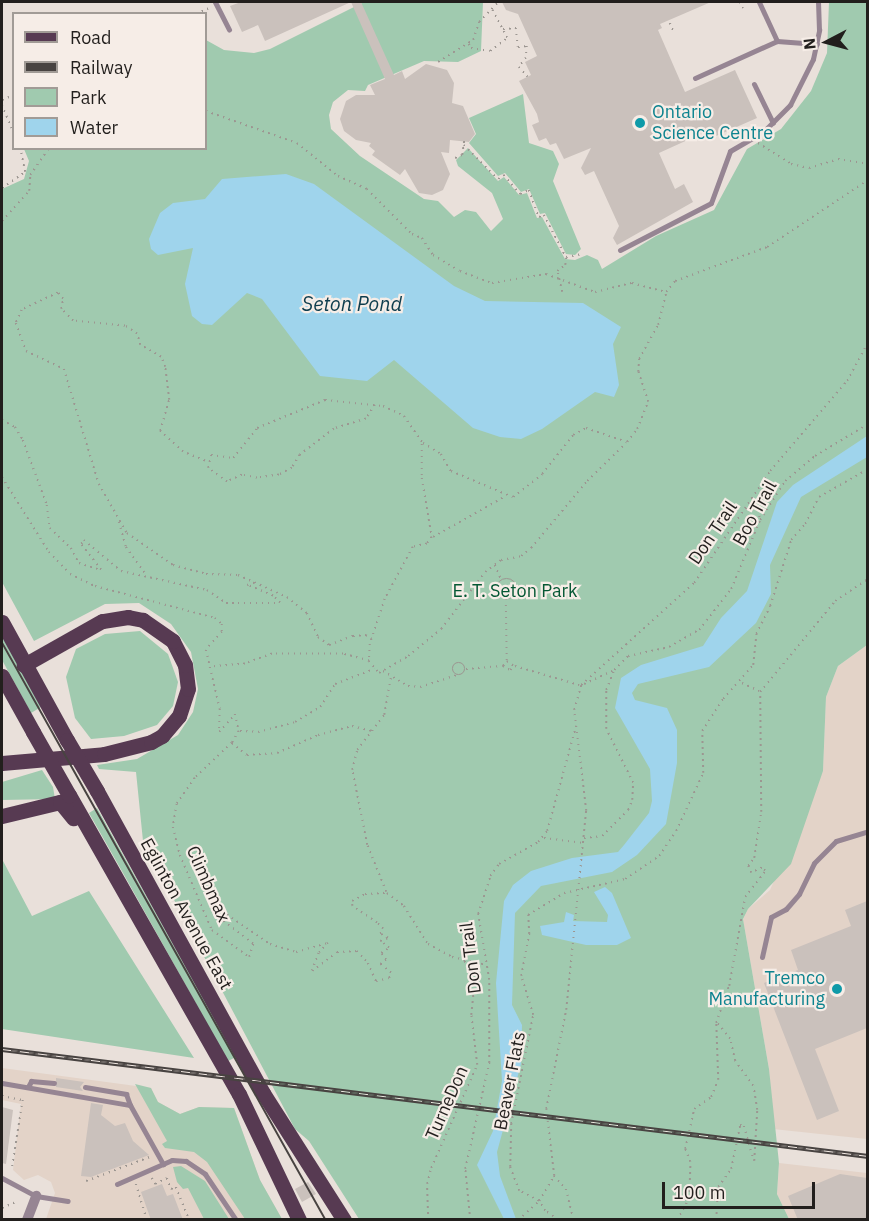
<!DOCTYPE html>
<style>
body{margin:0}
#map{position:relative;width:869px;height:1221px;overflow:hidden;background:#e9e0da;font-family:"IBM Plex Sans",sans-serif}
div>[style]{position:absolute}
[style*='--x']{left:calc(var(--x)*1px);top:calc(var(--y)*1px);width:calc(var(--w)*1px);rotate:calc(var(--a)*1deg)}
.built>*{inset:0;background:#e3d3c8}
.green>*{inset:0;background:#a0caaf}
.water>*{inset:0;background:#9fd4ec}
.building>*{inset:0;background:#cac1bc}
.path>*{height:1.5px;margin-top:-0.75px;transform-origin:0;background:repeating-linear-gradient(90deg,#9c9691 0 1.5px,transparent 0 6px)}
.path>.ring{margin:-0.75px;padding:0;box-sizing:content-box;background:none;border:1.5px solid #9c9691;border-radius:50%}
.lane>*{height:5px;margin:-2.5px;padding:0 2.5px;transform-origin:2.5px;border-radius:2.5px;background:#968593}
.street>*{height:10px;margin:-5px;padding:0 5px;transform-origin:5px;border-radius:5px;background:#968593}
.primary>*{height:15px;margin:-7.5px;padding:0 7.5px;transform-origin:7.5px;border-radius:7.5px;background:#573a52}
.tram>*{height:1.5px;margin:-0.75px;padding:0 0.75px;transform-origin:0.75px;border-radius:0.75px;background:#484341}
.rail>*{height:5px;margin-top:-2.5px;transform-origin:0;background:repeating-linear-gradient(90deg,#f6ede7 0 9px,#484341 0 18px);box-sizing:border-box;border-block:2px solid #484341}
.primary-bridge>*{height:15px;margin:-7.5px;padding:0 7.5px;transform-origin:7.5px;border-radius:7.5px;background:#573a52}
.dots>*{width:16px;height:16px;translate:-50% -50%;box-sizing:border-box;border:3px solid #f6ede7;border-radius:50%}
span{translate:-50% -50%;white-space:nowrap;text-align:center;line-height:1.15;-webkit-text-stroke:4.5px #f6ede7;paint-order:stroke}
.culture-label{font-size:18px;color:#0d838f}
.left{translate:0 -50%;text-align:left}
.right{translate:-100% -50%;text-align:right}
.street-label{font-size:18px;color:#221f1d}
.park-label{font-size:18px;color:#045733}
.water-label{font-size:20px;color:#0e3d4e;font-style:italic}
.frame{position:absolute;inset:0;border:3px solid #221f1d;pointer-events:none}
.legend{position:absolute;left:12px;top:12px;width:195px;height:138px;box-sizing:border-box;background:#f6ede7;border:2px solid #a19b96;margin:0;padding:8px 10px;list-style:none;font-size:18px;color:#221f1d}
.legend li{display:flex;align-items:center;gap:12px;height:30px}
.legend b{width:30px;border:2px solid #a19b96}
.north{position:absolute;left:797px;top:12px;width:60px;height:60px;-webkit-text-stroke:4px #f6ede7;paint-order:stroke;rotate:264deg;font-size:16px;font-weight:700;line-height:24px;text-align:center;color:#221f1d}
.north::after{content:'';display:block;margin:auto;width:21px;height:27px;background:#221f1d;clip-path:polygon(50% 0,100% 100%,50% 72%,0 100%)}
.scale{position:absolute;left:662px;top:1182px;width:153px;height:27px;box-sizing:border-box;border:3px solid #221f1d;border-top:0;padding-left:8px;font-size:18px;line-height:21px;white-space:nowrap;color:#221f1d;-webkit-text-stroke:4px #f6ede7;paint-order:stroke}
</style>
<div id="map">
<div class="built">
<i style="clip-path:polygon(867px 645px,867px 1139px,773px 1129px,769px 1069px,743px 919px,748px 909px,770px 890px,823px 771px,826px 697px,838px 666px)"></i>
<i style="clip-path:polygon(2px 1068px,151px 1088px,158px 1102px,180px 1114px,199px 1107px,234px 1108px,260px 1180px,282px 1219px,46px 1219px,55px 1193px,51px 1182px,38px 1175px,24px 1180px,13px 1170px,21px 1104px,2px 1100px)"></i>
<i style="clip-path:polygon(779px 1163px,867px 1173px,867px 1219px,789px 1219px,777px 1194px)"></i>
</div>
<div class="green">
<i style="clip-path:polygon(364px 2px,483px 2px,481px 51px,458px 62px,424px 61px,368px 85px,365px 91px,348px 90px,333px 102px,329px 115px,331px 129px,360px 156px,424px 199px,438px 201px,454px 217px,465px 210px,476px 212px,491px 231px,503px 219px,492px 193px,458px 166px,456px 160px,468px 148px,498px 181px,504px 177px,519px 195px,527px 193px,537px 218px,542px 217px,565px 259px,575px 260px,587px 255px,598px 260px,602px 269px,656px 236px,714px 210px,747px 149px,781px 129px,811px 91px,827px 53px,829px 2px,867px 2px,867px 645px,838px 666px,826px 697px,823px 771px,791px 864px,748px 909px,743px 919px,769px 1069px,779px 1163px,777px 1194px,789px 1219px,359px 1219px,309px 1141px,295px 1129px,143px 841px,136px 772px,99px 769px,97px 765px,137px 759px,178px 735px,193px 712px,198px 689px,191px 652px,171px 624px,139px 603px,105px 604px,34px 641px,2px 582px,2px 189px,24px 179px,29px 161px,24px 149px,206px 148px,206px 40px,224px 50px,254px 53px,270px 49px)"></i>
<i style="clip-path:polygon(523px 94px,529px 143px,553px 151px,559px 164px,553px 181px,581px 249px,575px 255px,566px 254px,545px 213px,540px 214px,529px 189px,521px 192px,505px 173px,498px 176px,469px 143px,476px 134px,469px 118px)"></i>
<i style="clip-path:polygon(140px 631px,168px 654px,178px 682px,173px 706px,157px 725px,124px 736px,91px 739px,75px 718px,66px 677px,76px 649px,105px 634px)"></i>
<i style="clip-path:polygon(2px 635px,41px 707px,31px 713px,2px 660px)"></i>
<i style="clip-path:polygon(42px 770px,53px 787px,55px 799px,2px 800px,2px 782px)"></i>
<i style="clip-path:polygon(97px 808px,236px 1057px,228px 1061px,123px 873px,89px 813px)"></i>
<i style="clip-path:polygon(2px 859px,32px 916px,89px 891px,194px 1058px,2px 1029px)"></i>
<i style="clip-path:polygon(135px 1084px,151px 1088px,158px 1102px,180px 1114px,199px 1107px,234px 1108px,260px 1180px,282px 1219px,245px 1219px,207px 1162px,194px 1152px,165px 1148px,162px 1144px,167px 1141px)"></i>
<i style="clip-path:polygon(181px 1166px,205px 1181px,229px 1219px,204px 1219px,188px 1188px,183px 1189px,177px 1182px,173px 1167px)"></i>
</div>
<div class="water">
<i style="clip-path:polygon(286px 174px,314px 184px,454px 286px,485px 301px,583px 303px,621px 327px,613px 344px,619px 385px,614px 397px,595px 392px,542px 429px,521px 439px,500px 437px,473px 428px,394px 360px,367px 381px,320px 376px,262px 299px,247px 293px,212px 325px,202px 324px,192px 316px,185px 284px,193px 248px,158px 255px,151px 249px,149px 239px,160px 213px,173px 203px,205px 199px,222px 179px)"></i>
<i style="clip-path:polygon(867px 436px,867px 457px,801px 497px,770px 565px,771px 594px,756px 623px,709px 667px,638px 684px,632px 693px,635px 700px,667px 708px,677px 730px,677px 763px,666px 824px,637px 855px,612px 872px,541px 886px,515px 913px,512px 1005px,522px 1025px,521px 1064px,497px 1152px,500px 1176px,516px 1219px,504px 1219px,477px 1165px,493px 1131px,502px 1081px,496px 983px,504px 901px,513px 885px,531px 871px,572px 858px,618px 852px,624px 845px,649px 813px,652px 801px,650px 769px,615px 708px,621px 678px,641px 665px,703px 646px,721px 618px,747px 591px,777px 502px,793px 485px)"></i>
<i style="clip-path:polygon(605px 887px,612px 893px,631px 938px,617px 945px,586px 945px,542px 935px,540px 926px,564px 922px,566px 912px,574px 915px,573px 921px,607px 922px,608px 915px,594px 892px)"></i>
</div>
<div class="building">
<i style="clip-path:polygon(241px 2px,361px 2px,394px 75px,402px 71px,405px 79px,426px 64px,447px 70px,454px 83px,452px 103px,463px 106px,475px 134px,469px 142px,450px 140px,449px 153px,441px 152px,450px 174px,443px 190px,432px 195px,419px 193px,405px 169px,400px 175px,372px 155px,375px 151px,369px 146px,371px 143px,356px 140px,344px 131px,340px 119px,346px 101px,356px 95px,375px 95px,370px 85px,385px 79px,351px 2px,265px 41px,258px 25px,242px 32px,230px 6px)"></i>
<i style="clip-path:polygon(502px 2px,711px 2px,660px 24px,662px 28px,658px 30px,685px 92px,735px 70px,757px 118px,707px 140px,703px 133px,659px 153px,675px 189px,684px 184px,693px 202px,617px 245px,613px 238px,619px 226px,594px 171px,585px 175px,581px 168px,591px 148px,564px 159px,556px 143px,550px 145px,546px 138px,539px 141px,532px 125px,539px 122px,537px 114px,519px 81px,531px 75px,525px 62px,537px 56px,518px 14px,506px 10px)"></i>
<i style="clip-path:polygon(867px 901px,867px 1028px,815px 1049px,839px 1111px,817px 1120px,764px 983px,798px 970px,791px 950px,851px 926px,845px 910px)"></i>
<i style="clip-path:polygon(56px 1078px,84px 1082px,80px 1087px,83px 1091px,56px 1087px)"></i>
<i style="clip-path:polygon(91px 1103px,103px 1105px,101px 1115px,115px 1126px,125px 1123px,133px 1141px,149px 1155px,91px 1177px,81px 1176px)"></i>
<i style="clip-path:polygon(2px 1107px,13px 1110px,6px 1164px,2px 1163px)"></i>
<i style="clip-path:polygon(840px 1174px,867px 1178px,867px 1220px,798px 1220px,788px 1196px)"></i>
<i style="clip-path:polygon(308px 1182px,316px 1194px,302px 1202px,295px 1189px)"></i>
<i style="clip-path:polygon(162px 1184px,167px 1196px,173px 1194px,183px 1220px,151px 1220px,141px 1192px)"></i>
</div>
<div class="path">
<i style="--x:740;--y:2;--w:7;--a:63"></i>
<i style="--x:196;--y:14;--w:14;--a:-25"></i>
<i style="--x:670;--y:23;--w:8;--a:67"></i>
<i style="--x:503;--y:29;--w:13;--a:-4"></i>
<i style="--x:516;--y:28;--w:19;--a:84"></i>
<i style="--x:518;--y:47;--w:9;--a:-6"></i>
<i style="--x:527;--y:46;--w:12;--a:95"></i>
<i style="--x:526;--y:58;--w:11;--a:128"></i>
<i style="--x:519;--y:67;--w:13;--a:48"></i>
<i style="--x:469;--y:44;--w:4;--a:63"></i>
<i style="--x:471;--y:48;--w:19;--a:9"></i>
<i style="--x:490;--y:51;--w:21;--a:-37"></i>
<i style="--x:507;--y:38;--w:32;--a:-118"></i>
<i style="--x:438;--y:62;--w:41;--a:-32.2"></i>
<i style="--x:473;--y:40;--w:19;--a:-72"></i>
<i style="--x:479;--y:22;--w:28;--a:-46"></i>
<i style="--x:2;--y:100;--w:13;--a:-23"></i>
<i style="--x:2;--y:105;--w:30;--a:67"></i>
<i style="--x:206;--y:111;--w:96;--a:19.4"></i>
<i style="--x:297;--y:143;--w:53;--a:38.8"></i>
<i style="--x:338;--y:176;--w:32;--a:24"></i>
<i style="--x:367;--y:189;--w:64;--a:45"></i>
<i style="--x:412;--y:234;--w:11;--a:22"></i>
<i style="--x:422;--y:238;--w:20;--a:57"></i>
<i style="--x:433;--y:255;--w:31;--a:31"></i>
<i style="--x:460;--y:271;--w:34;--a:21"></i>
<i style="--x:492;--y:283;--w:55;--a:-9.5"></i>
<i style="--x:546;--y:274;--w:52;--a:20.2"></i>
<i style="--x:595;--y:292;--w:38;--a:-14"></i>
<i style="--x:632;--y:283;--w:34;--a:15"></i>
<i style="--x:758;--y:143;--w:39;--a:32"></i>
<i style="--x:791;--y:164;--w:18;--a:13"></i>
<i style="--x:809;--y:168;--w:30;--a:-17"></i>
<i style="--x:838;--y:159;--w:30;--a:9"></i>
<i style="--x:464;--y:145;--w:48;--a:45"></i>
<i style="--x:498;--y:179;--w:7;--a:-34"></i>
<i style="--x:504;--y:175;--w:25;--a:50"></i>
<i style="--x:520;--y:194;--w:10;--a:-24"></i>
<i style="--x:529;--y:190;--w:29;--a:70"></i>
<i style="--x:539;--y:217;--w:5;--a:-22"></i>
<i style="--x:544;--y:215;--w:47;--a:62.4"></i>
<i style="--x:566;--y:257;--w:16;--a:-11"></i>
<i style="--x:455;--y:158;--w:8;--a:-23"></i>
<i style="--x:462;--y:155;--w:14;--a:-82"></i>
<i style="--x:2;--y:188;--w:28;--a:-35"></i>
<i style="--x:25;--y:172;--w:25;--a:-102"></i>
<i style="--x:2;--y:221;--w:40;--a:-48"></i>
<i style="--x:29;--y:191;--w:16;--a:-86"></i>
<i style="--x:30;--y:175;--w:33;--a:-55"></i>
<i style="--x:562;--y:292;--w:22;--a:-103"></i>
<i style="--x:557;--y:271;--w:10;--a:-37"></i>
<i style="--x:565;--y:265;--w:7;--a:-82"></i>
<i style="--x:375;--y:405;--w:17;--a:123"></i>
<i style="--x:366;--y:419;--w:34;--a:163"></i>
<i style="--x:334;--y:429;--w:43;--a:142.6"></i>
<i style="--x:300;--y:455;--w:15;--a:122"></i>
<i style="--x:292;--y:468;--w:15;--a:152"></i>
<i style="--x:279;--y:475;--w:22;--a:172"></i>
<i style="--x:257;--y:478;--w:15;--a:-169"></i>
<i style="--x:242;--y:475;--w:17;--a:155"></i>
<i style="--x:227;--y:482;--w:24;--a:-144"></i>
<i style="--x:208;--y:468;--w:13;--a:-77"></i>
<i style="--x:211;--y:455;--w:22;--a:8"></i>
<i style="--x:233;--y:458;--w:38;--a:-51"></i>
<i style="--x:257;--y:428;--w:74;--a:-22.4"></i>
<i style="--x:325;--y:400;--w:58;--a:5.9"></i>
<i style="--x:383;--y:406;--w:23;--a:25"></i>
<i style="--x:404;--y:416;--w:33;--a:55"></i>
<i style="--x:423;--y:443;--w:21;--a:31"></i>
<i style="--x:441;--y:454;--w:20;--a:60"></i>
<i style="--x:451;--y:471;--w:67;--a:22.8"></i>
<i style="--x:513;--y:497;--w:37;--a:-38"></i>
<i style="--x:542;--y:474;--w:50;--a:-51.5"></i>
<i style="--x:573;--y:435;--w:15;--a:-28"></i>
<i style="--x:586;--y:428;--w:43;--a:18.9"></i>
<i style="--x:627;--y:442;--w:16;--a:-52"></i>
<i style="--x:637;--y:429;--w:29;--a:-68"></i>
<i style="--x:648;--y:402;--w:32;--a:-108"></i>
<i style="--x:638;--y:372;--w:13;--a:-86"></i>
<i style="--x:639;--y:359;--w:39;--a:-61"></i>
<i style="--x:658;--y:325;--w:34;--a:-76"></i>
<i style="--x:666;--y:292;--w:14;--a:-51"></i>
<i style="--x:675;--y:281;--w:98;--a:-20.3"></i>
<i style="--x:767;--y:247;--w:121;--a:-33.6"></i>
<i style="--x:2;--y:420;--w:15;--a:28"></i>
<i style="--x:15;--y:427;--w:15;--a:58"></i>
<i style="--x:23;--y:440;--w:69;--a:69.7"></i>
<i style="--x:47;--y:505;--w:23;--a:83"></i>
<i style="--x:50;--y:528;--w:29;--a:44"></i>
<i style="--x:71;--y:548;--w:17;--a:62"></i>
<i style="--x:79;--y:563;--w:23;--a:18"></i>
<i style="--x:101;--y:570;--w:33;--a:-128"></i>
<i style="--x:81;--y:544;--w:5;--a:-53"></i>
<i style="--x:84;--y:540;--w:48;--a:40"></i>
<i style="--x:121;--y:571;--w:88;--a:12.5"></i>
<i style="--x:207;--y:590;--w:23;--a:34"></i>
<i style="--x:226;--y:603;--w:54;--a:0"></i>
<i style="--x:280;--y:603;--w:10;--a:-135"></i>
<i style="--x:273;--y:596;--w:28;--a:-157"></i>
<i style="--x:247;--y:585;--w:9;--a:-18"></i>
<i style="--x:422;--y:444;--w:34;--a:90"></i>
<i style="--x:422;--y:478;--w:60;--a:80.4"></i>
<i style="--x:432;--y:537;--w:9;--a:126"></i>
<i style="--x:427;--y:544;--w:14;--a:168"></i>
<i style="--x:413;--y:547;--w:59;--a:118.3"></i>
<i style="--x:385;--y:599;--w:47;--a:108.4"></i>
<i style="--x:370;--y:644;--w:17;--a:93"></i>
<i style="--x:369;--y:661;--w:16;--a:50"></i>
<i style="--x:379;--y:673;--w:34;--a:-30"></i>
<i style="--x:408;--y:656;--w:43;--a:-39.3"></i>
<i style="--x:441;--y:629;--w:72;--a:-52.3"></i>
<i style="--x:485;--y:572;--w:20;--a:-37"></i>
<i style="--x:501;--y:560;--w:20;--a:-11"></i>
<i style="--x:521;--y:556;--w:13;--a:-39"></i>
<i style="--x:531;--y:548;--w:87;--a:-50.1"></i>
<i style="--x:587;--y:481;--w:54;--a:-44.3"></i>
<i style="--x:205;--y:461;--w:24;--a:-158"></i>
<i style="--x:183;--y:452;--w:31;--a:-138"></i>
<i style="--x:160;--y:431;--w:32;--a:-74"></i>
<i style="--x:169;--y:400;--w:33;--a:-97"></i>
<i style="--x:165;--y:367;--w:11;--a:-112"></i>
<i style="--x:161;--y:357;--w:24;--a:-150"></i>
<i style="--x:140;--y:345;--w:11;--a:-105"></i>
<i style="--x:137;--y:334;--w:14;--a:-146"></i>
<i style="--x:125;--y:326;--w:52;--a:-174.5"></i>
<i style="--x:73;--y:321;--w:17;--a:-135"></i>
<i style="--x:61;--y:309;--w:10;--a:-79"></i>
<i style="--x:63;--y:299;--w:8;--a:-130"></i>
<i style="--x:58;--y:293;--w:40;--a:155"></i>
<i style="--x:22;--y:310;--w:14;--a:115"></i>
<i style="--x:16;--y:323;--w:30;--a:70"></i>
<i style="--x:26;--y:351;--w:42;--a:25.3"></i>
<i style="--x:64;--y:369;--w:120;--a:73.1"></i>
<i style="--x:99;--y:484;--w:56;--a:60.3"></i>
<i style="--x:127;--y:533;--w:56;--a:34.8"></i>
<i style="--x:173;--y:565;--w:34;--a:15"></i>
<i style="--x:206;--y:574;--w:32;--a:2"></i>
<i style="--x:238;--y:575;--w:54;--a:24.2"></i>
<i style="--x:287;--y:597;--w:26;--a:39"></i>
<i style="--x:307;--y:613;--w:26;--a:65"></i>
<i style="--x:318;--y:637;--w:14;--a:36"></i>
<i style="--x:329;--y:645;--w:26;--a:-21"></i>
<i style="--x:353;--y:636;--w:13;--a:-4"></i>
<i style="--x:366;--y:635;--w:7;--a:34"></i>
<i style="--x:2;--y:477;--w:89;--a:57.9"></i>
<i style="--x:49;--y:552;--w:30;--a:46"></i>
<i style="--x:70;--y:574;--w:28;--a:26"></i>
<i style="--x:95;--y:586;--w:124;--a:14.9"></i>
<i style="--x:215;--y:618;--w:9;--a:41"></i>
<i style="--x:222;--y:624;--w:8;--a:90"></i>
<i style="--x:222;--y:632;--w:24;--a:132"></i>
<i style="--x:206;--y:650;--w:16;--a:76"></i>
<i style="--x:746;--y:509;--w:12;--a:5"></i>
<i style="--x:758;--y:510;--w:9;--a:77"></i>
<i style="--x:119;--y:522;--w:26;--a:74"></i>
<i style="--x:126;--y:547;--w:34;--a:54"></i>
<i style="--x:433;--y:537;--w:81;--a:-29.4"></i>
<i style="--x:495;--y:565;--w:15;--a:67"></i>
<i class="ring" style="left:497px;top:579px;width:18.5px;height:18.5px"></i>
<i style="--x:506;--y:599;--w:62;--a:89.1"></i>
<i style="--x:369;--y:661;--w:27;--a:-165"></i>
<i style="--x:343;--y:654;--w:71;--a:180"></i>
<i style="--x:272;--y:654;--w:29;--a:160"></i>
<i style="--x:245;--y:664;--w:35;--a:175"></i>
<i style="--x:210;--y:667;--w:43;--a:76.6"></i>
<i style="--x:220;--y:709;--w:23;--a:92"></i>
<i style="--x:219;--y:732;--w:24;--a:-48"></i>
<i style="--x:235;--y:714;--w:17;--a:77"></i>
<i style="--x:239;--y:731;--w:14;--a:120"></i>
<i style="--x:232;--y:743;--w:51;--a:136.6"></i>
<i style="--x:195;--y:778;--w:32;--a:125"></i>
<i style="--x:177;--y:804;--w:23;--a:100"></i>
<i style="--x:173;--y:827;--w:29;--a:76"></i>
<i style="--x:180;--y:855;--w:82;--a:66.9"></i>
<i style="--x:212;--y:930;--w:46;--a:36.1"></i>
<i style="--x:249;--y:957;--w:14;--a:-73"></i>
<i style="--x:253;--y:944;--w:43;--a:-142.6"></i>
<i style="--x:219;--y:918;--w:8;--a:-67"></i>
<i style="--x:222;--y:911;--w:58;--a:34.5"></i>
<i style="--x:270;--y:944;--w:27;--a:17"></i>
<i style="--x:296;--y:952;--w:33;--a:-16"></i>
<i style="--x:328;--y:943;--w:13;--a:132"></i>
<i style="--x:319;--y:953;--w:19;--a:111"></i>
<i style="--x:312;--y:971;--w:31;--a:-37"></i>
<i style="--x:337;--y:952;--w:20;--a:-3"></i>
<i style="--x:357;--y:951;--w:16;--a:47"></i>
<i style="--x:368;--y:963;--w:20;--a:66"></i>
<i style="--x:376;--y:981;--w:13;--a:-13"></i>
<i style="--x:389;--y:978;--w:5;--a:-68"></i>
<i style="--x:391;--y:973;--w:14;--a:-141"></i>
<i style="--x:380;--y:964;--w:7;--a:-34"></i>
<i style="--x:386;--y:960;--w:9;--a:-126"></i>
<i style="--x:381;--y:953;--w:9;--a:-32"></i>
<i style="--x:389;--y:948;--w:11;--a:-142"></i>
<i style="--x:380;--y:941;--w:9;--a:-21"></i>
<i style="--x:388;--y:938;--w:9;--a:-153"></i>
<i style="--x:380;--y:934;--w:6;--a:-59"></i>
<i style="--x:383;--y:929;--w:8;--a:-135"></i>
<i style="--x:377;--y:923;--w:30;--a:-146"></i>
<i style="--x:352;--y:906;--w:5;--a:-90"></i>
<i style="--x:352;--y:901;--w:15;--a:-28"></i>
<i style="--x:365;--y:894;--w:22;--a:-3"></i>
<i style="--x:387;--y:893;--w:21;--a:37"></i>
<i style="--x:404;--y:906;--w:45;--a:57.7"></i>
<i style="--x:428;--y:944;--w:27;--a:28"></i>
<i style="--x:452;--y:957;--w:35;--a:13"></i>
<i class="ring" style="left:453px;top:663px;width:10.5px;height:10.5px"></i>
<i style="--x:503;--y:666;--w:6;--a:-51"></i>
<i style="--x:507;--y:661;--w:9;--a:36"></i>
<i style="--x:466;--y:669;--w:37;--a:-5"></i>
<i style="--x:503;--y:666;--w:8;--a:30"></i>
<i style="--x:510;--y:670;--w:6;--a:-39"></i>
<i style="--x:515;--y:666;--w:67;--a:16.5"></i>
<i style="--x:383;--y:671;--w:29;--a:31"></i>
<i style="--x:408;--y:686;--w:12;--a:5"></i>
<i style="--x:420;--y:687;--w:38;--a:-18"></i>
<i style="--x:742;--y:683;--w:19;--a:25"></i>
<i style="--x:584;--y:684;--w:31;--a:-25"></i>
<i style="--x:240;--y:731;--w:18;--a:3"></i>
<i style="--x:258;--y:732;--w:38;--a:-15"></i>
<i style="--x:295;--y:722;--w:29;--a:-31"></i>
<i style="--x:320;--y:707;--w:27;--a:-57"></i>
<i style="--x:335;--y:684;--w:42;--a:-21"></i>
<i style="--x:232;--y:743;--w:19;--a:39"></i>
<i style="--x:247;--y:755;--w:30;--a:-4"></i>
<i style="--x:277;--y:753;--w:45;--a:-23.7"></i>
<i style="--x:318;--y:735;--w:35;--a:-15"></i>
<i style="--x:352;--y:726;--w:21;--a:14"></i>
<i style="--x:544;--y:838;--w:40;--a:7.1"></i>
<i style="--x:584;--y:838;--w:18;--a:-6"></i>
<i style="--x:602;--y:836;--w:37;--a:-45"></i>
<i style="--x:628;--y:810;--w:11;--a:-68"></i>
<i style="--x:632;--y:800;--w:17;--a:-87"></i>
<i style="--x:633;--y:783;--w:60;--a:-116.6"></i>
<i style="--x:606;--y:729;--w:39;--a:-90"></i>
<i style="--x:606;--y:690;--w:22;--a:-68"></i>
<i style="--x:614;--y:670;--w:20;--a:-45"></i>
<i style="--x:628;--y:656;--w:42;--a:-12.4"></i>
<i style="--x:669;--y:647;--w:34;--a:-30"></i>
<i style="--x:699;--y:630;--w:52;--a:-52"></i>
<i style="--x:731;--y:589;--w:75;--a:-67.2"></i>
<i style="--x:760;--y:520;--w:46;--a:-57.3"></i>
<i style="--x:785;--y:481;--w:39;--a:-40"></i>
<i style="--x:815;--y:456;--w:62;--a:-31.1"></i>
<i style="--x:386;--y:892;--w:51;--a:-112"></i>
<i style="--x:367;--y:845;--w:76;--a:-101.3"></i>
<i style="--x:352;--y:770;--w:21;--a:-76"></i>
<i style="--x:357;--y:750;--w:44;--a:-52.4"></i>
<i style="--x:384;--y:715;--w:40;--a:-80"></i>
<i style="--x:2;--y:1096;--w:21;--a:11"></i>
<i style="--x:23;--y:1100;--w:70;--a:99.1"></i>
<i style="--x:554;--y:1176;--w:18;--a:47"></i>
<i style="--x:566;--y:1189;--w:32;--a:76"></i>
<i style="--x:152;--y:1178;--w:7;--a:63"></i>
<i style="--x:155;--y:1184;--w:13;--a:-27"></i>
<i style="--x:167;--y:1178;--w:12;--a:70"></i>
<i style="--x:171;--y:1189;--w:5;--a:-22"></i>
<i style="--x:176;--y:1187;--w:35;--a:68"></i>
<i style="--x:86;--y:1181;--w:68;--a:-20.6"></i>
<i style="--x:136;--y:1184;--w:38;--a:73"></i>
<i style="--x:2;--y:1208;--w:17;--a:-24"></i>
<i style="--x:2;--y:1215;--w:5;--a:79"></i>
<i style="--x:428;--y:1220;--w:36;--a:-92"></i>
<i style="--x:427;--y:1184;--w:16;--a:-76"></i>
<i style="--x:431;--y:1168;--w:113;--a:-65.9"></i>
<i style="--x:477;--y:1065;--w:50;--a:-96.8"></i>
<i style="--x:471;--y:1015;--w:30;--a:-84"></i>
<i style="--x:474;--y:985;--w:27;--a:-112"></i>
<i style="--x:470;--y:1220;--w:51;--a:-95.6"></i>
<i style="--x:465;--y:1169;--w:109;--a:-77.2"></i>
<i style="--x:489;--y:1063;--w:83;--a:-90"></i>
<i style="--x:489;--y:980;--w:67;--a:-99.5"></i>
<i style="--x:478;--y:914;--w:40;--a:-72"></i>
<i style="--x:490;--y:876;--w:15;--a:-53"></i>
<i style="--x:499;--y:864;--w:45;--a:-29.4"></i>
<i style="--x:538;--y:842;--w:14;--a:-51"></i>
<i style="--x:547;--y:831;--w:109;--a:-74.6"></i>
<i style="--x:518;--y:1220;--w:28;--a:-42"></i>
<i style="--x:539;--y:1201;--w:29;--a:-59"></i>
<i style="--x:554;--y:1176;--w:67;--a:-96.8"></i>
<i style="--x:546;--y:1109;--w:101;--a:-78.6"></i>
<i style="--x:566;--y:1010;--w:200;--a:-84.3"></i>
<i style="--x:586;--y:811;--w:102;--a:-96.8"></i>
<i style="--x:574;--y:710;--w:26;--a:-74"></i>
<i style="--x:581;--y:685;--w:152;--a:-42.1"></i>
<i style="--x:694;--y:583;--w:135;--a:-55.8"></i>
<i style="--x:770;--y:471;--w:118;--a:-49.5"></i>
<i style="--x:847;--y:381;--w:44;--a:-61.7"></i>
<i style="--x:558;--y:1220;--w:16;--a:-145"></i>
<i style="--x:545;--y:1211;--w:12;--a:-121"></i>
<i style="--x:539;--y:1201;--w:22;--a:-153"></i>
<i style="--x:519;--y:1191;--w:26;--a:-111"></i>
<i style="--x:510;--y:1167;--w:43;--a:-88.7"></i>
<i style="--x:511;--y:1124;--w:111;--a:-78.6"></i>
<i style="--x:533;--y:1015;--w:41;--a:-107.1"></i>
<i style="--x:521;--y:976;--w:43;--a:-79.2"></i>
<i style="--x:529;--y:934;--w:19;--a:-93"></i>
<i style="--x:528;--y:915;--w:42;--a:-31.4"></i>
<i style="--x:564;--y:893;--w:63;--a:-12.9"></i>
<i style="--x:625;--y:879;--w:41;--a:-34.1"></i>
<i style="--x:659;--y:856;--w:30;--a:-56"></i>
<i style="--x:676;--y:831;--w:64;--a:-65"></i>
<i style="--x:703;--y:773;--w:42;--a:-91.4"></i>
<i style="--x:702;--y:731;--w:38;--a:-57"></i>
<i style="--x:723;--y:699;--w:45;--a:-48.6"></i>
<i style="--x:753;--y:665;--w:31;--a:-84"></i>
<i style="--x:756;--y:634;--w:31;--a:-63"></i>
<i style="--x:770;--y:606;--w:69;--a:-72.3"></i>
<i style="--x:791;--y:540;--w:21;--a:-49"></i>
<i style="--x:805;--y:524;--w:30;--a:-63"></i>
<i style="--x:819;--y:497;--w:56;--a:-29.7"></i>
<i style="--x:677;--y:1220;--w:25;--a:-61"></i>
<i style="--x:689;--y:1198;--w:36;--a:-88"></i>
<i style="--x:690;--y:1162;--w:14;--a:-111"></i>
<i style="--x:685;--y:1149;--w:41;--a:-77.3"></i>
<i style="--x:694;--y:1109;--w:21;--a:-35"></i>
<i style="--x:711;--y:1097;--w:18;--a:-68"></i>
<i style="--x:718;--y:1080;--w:57;--a:-92"></i>
<i style="--x:716;--y:1023;--w:39;--a:-71"></i>
<i style="--x:729;--y:986;--w:90;--a:-79.8"></i>
<i style="--x:745;--y:897;--w:33;--a:-52"></i>
<i style="--x:765;--y:871;--w:4;--a:-135"></i>
<i style="--x:762;--y:868;--w:12;--a:156"></i>
<i style="--x:751;--y:873;--w:8;--a:-113"></i>
<i style="--x:748;--y:866;--w:10;--a:-53"></i>
<i style="--x:754;--y:858;--w:47;--a:-81.3"></i>
<i style="--x:761;--y:812;--w:120;--a:-90.5"></i>
<i style="--x:760;--y:692;--w:118;--a:-50.5"></i>
<i style="--x:835;--y:601;--w:40;--a:-34"></i>
<i style="--x:716;--y:1220;--w:33;--a:-87"></i>
<i style="--x:718;--y:1187;--w:22;--a:-54"></i>
<i style="--x:731;--y:1169;--w:45;--a:-78.4"></i>
<i style="--x:740;--y:1125;--w:4;--a:14"></i>
<i style="--x:744;--y:1126;--w:36;--a:74"></i>
<i style="--x:754;--y:1161;--w:51;--a:-86.6"></i>
<i style="--x:757;--y:1110;--w:24;--a:-99"></i>
<i style="--x:753;--y:1086;--w:31;--a:-126"></i>
<i style="--x:735;--y:1061;--w:23;--a:-103"></i>
<i style="--x:730;--y:1039;--w:21;--a:-129"></i>
</div>
<div class="lane">
<i style="--x:215;--y:2;--w:31;--a:63"></i>
<i style="--x:759;--y:2;--w:43;--a:65.2"></i>
<i style="--x:695;--y:78;--w:90;--a:-24.3"></i>
<i style="--x:777;--y:41;--w:40;--a:4.3"></i>
<i style="--x:754;--y:84;--w:43;--a:64"></i>
<i style="--x:620;--y:250;--w:102;--a:-27.3"></i>
<i style="--x:711;--y:203;--w:55;--a:-69.9"></i>
<i style="--x:730;--y:151;--w:39;--a:-30"></i>
<i style="--x:764;--y:131;--w:37;--a:-45"></i>
<i style="--x:790;--y:105;--w:51;--a:-63.4"></i>
<i style="--x:813;--y:59;--w:30;--a:-78"></i>
<i style="--x:819;--y:30;--w:28;--a:-92"></i>
<i style="--x:762;--y:957;--w:41;--a:-77.3"></i>
<i style="--x:771;--y:917;--w:17;--a:-28"></i>
<i style="--x:786;--y:909;--w:20;--a:-49"></i>
<i style="--x:799;--y:894;--w:34;--a:-64"></i>
<i style="--x:814;--y:863;--w:31;--a:-45"></i>
<i style="--x:836;--y:841;--w:34;--a:-17"></i>
<i style="--x:2;--y:1083;--w:130;--a:9.8"></i>
<i style="--x:130;--y:1105;--w:68;--a:60.8"></i>
<i style="--x:28;--y:1087;--w:7;--a:-63"></i>
<i style="--x:31;--y:1081;--w:23;--a:5"></i>
<i style="--x:85;--y:1087;--w:42;--a:9.7"></i>
<i style="--x:126;--y:1094;--w:12;--a:70"></i>
<i style="--x:2;--y:1178;--w:38;--a:28"></i>
<i style="--x:36;--y:1196;--w:32;--a:9"></i>
<i style="--x:117;--y:1184;--w:60;--a:-23.6"></i>
<i style="--x:172;--y:1160;--w:14;--a:4"></i>
<i style="--x:186;--y:1161;--w:23;--a:34"></i>
<i style="--x:205;--y:1174;--w:55;--a:56"></i>
</div>
<div class="street">
<i style="--x:27;--y:1220;--w:26;--a:-69"></i>
</div>
<div class="primary">
<i style="--x:2;--y:622;--w:135;--a:61.2"></i>
<i style="--x:2;--y:676;--w:64;--a:61"></i>
<i style="--x:2;--y:763;--w:102;--a:-5"></i>
<i style="--x:104;--y:754;--w:49;--a:-14.3"></i>
<i style="--x:151;--y:742;--w:13;--a:-29"></i>
<i style="--x:162;--y:736;--w:26;--a:-50"></i>
<i style="--x:179;--y:716;--w:28;--a:-72"></i>
<i style="--x:188;--y:689;--w:24;--a:-97"></i>
<i style="--x:185;--y:665;--w:27;--a:-117"></i>
<i style="--x:173;--y:641;--w:37;--a:-145"></i>
<i style="--x:143;--y:620;--w:15;--a:-169"></i>
<i style="--x:128;--y:617;--w:26;--a:171"></i>
<i style="--x:102;--y:621;--w:90;--a:150.6"></i>
<i style="--x:97;--y:791;--w:345;--a:61.2"></i>
<i style="--x:263;--y:1093;--w:151;--a:57.5"></i>
<i style="--x:69;--y:795;--w:344;--a:60.4"></i>
<i style="--x:239;--y:1094;--w:140;--a:64.5"></i>
<i style="--x:2;--y:816;--w:60;--a:-13.6"></i>
<i style="--x:60;--y:802;--w:21;--a:51"></i>
</div>
<div class="tram">
<i style="--x:2;--y:642;--w:663;--a:60.73"></i>
</div>
<div class="rail">
<i style="--x:2;--y:1049;--w:873;--a:7.04"></i>
</div>
<div class="primary-bridge">
<i style="--x:33;--y:732;--w:73;--a:60.3"></i>
<i style="--x:67;--y:740;--w:59;--a:59.5"></i>
</div>
<div class="dots">
<i style="left:640px;top:123px;background:#0f9aa8"></i>
<i style="left:837px;top:989px;background:#0f9aa8"></i>
</div>
<div class="culture-label">
<span class="left" style="left:652px;top:123px">Ontario<br>Science Centre</span>
<span class="right" style="left:825px;top:989px">Tremco<br>Manufacturing</span>
</div>
<div class="street-label">
<span style="left:755px;top:513px;rotate:-61deg">Boo Trail</span>
<span style="left:713px;top:533px;rotate:-56deg">Don Trail</span>
<span style="left:208px;top:884px;rotate:66deg">Climbmax</span>
<span style="left:186px;top:914px;rotate:61deg">Eglinton Avenue East</span>
<span style="left:471px;top:958px;rotate:-97deg">Don Trail</span>
<span style="left:510px;top:1081px;rotate:-79deg">Beaver Flats</span>
<span style="left:447px;top:1103px;rotate:-66deg">TurneDon</span>
</div>
<div class="park-label">
<span style="left:515px;top:591px">E. T. Seton Park</span>
</div>
<div class="water-label">
<span style="left:352px;top:303px">Seton Pond</span>
</div>
<div class="frame"></div>
<ul class="legend">
<li><b style="height:8px;background:#573a52"></b>Road</li>
<li><b style="height:8px;background:#484341"></b>Railway</li>
<li><b style="height:16px;background:#a0caaf"></b>Park</li>
<li><b style="height:16px;background:#9fd4ec"></b>Water</li>
</ul>
<div class="north">N</div>
<div class="scale">100 m</div>
</div>
